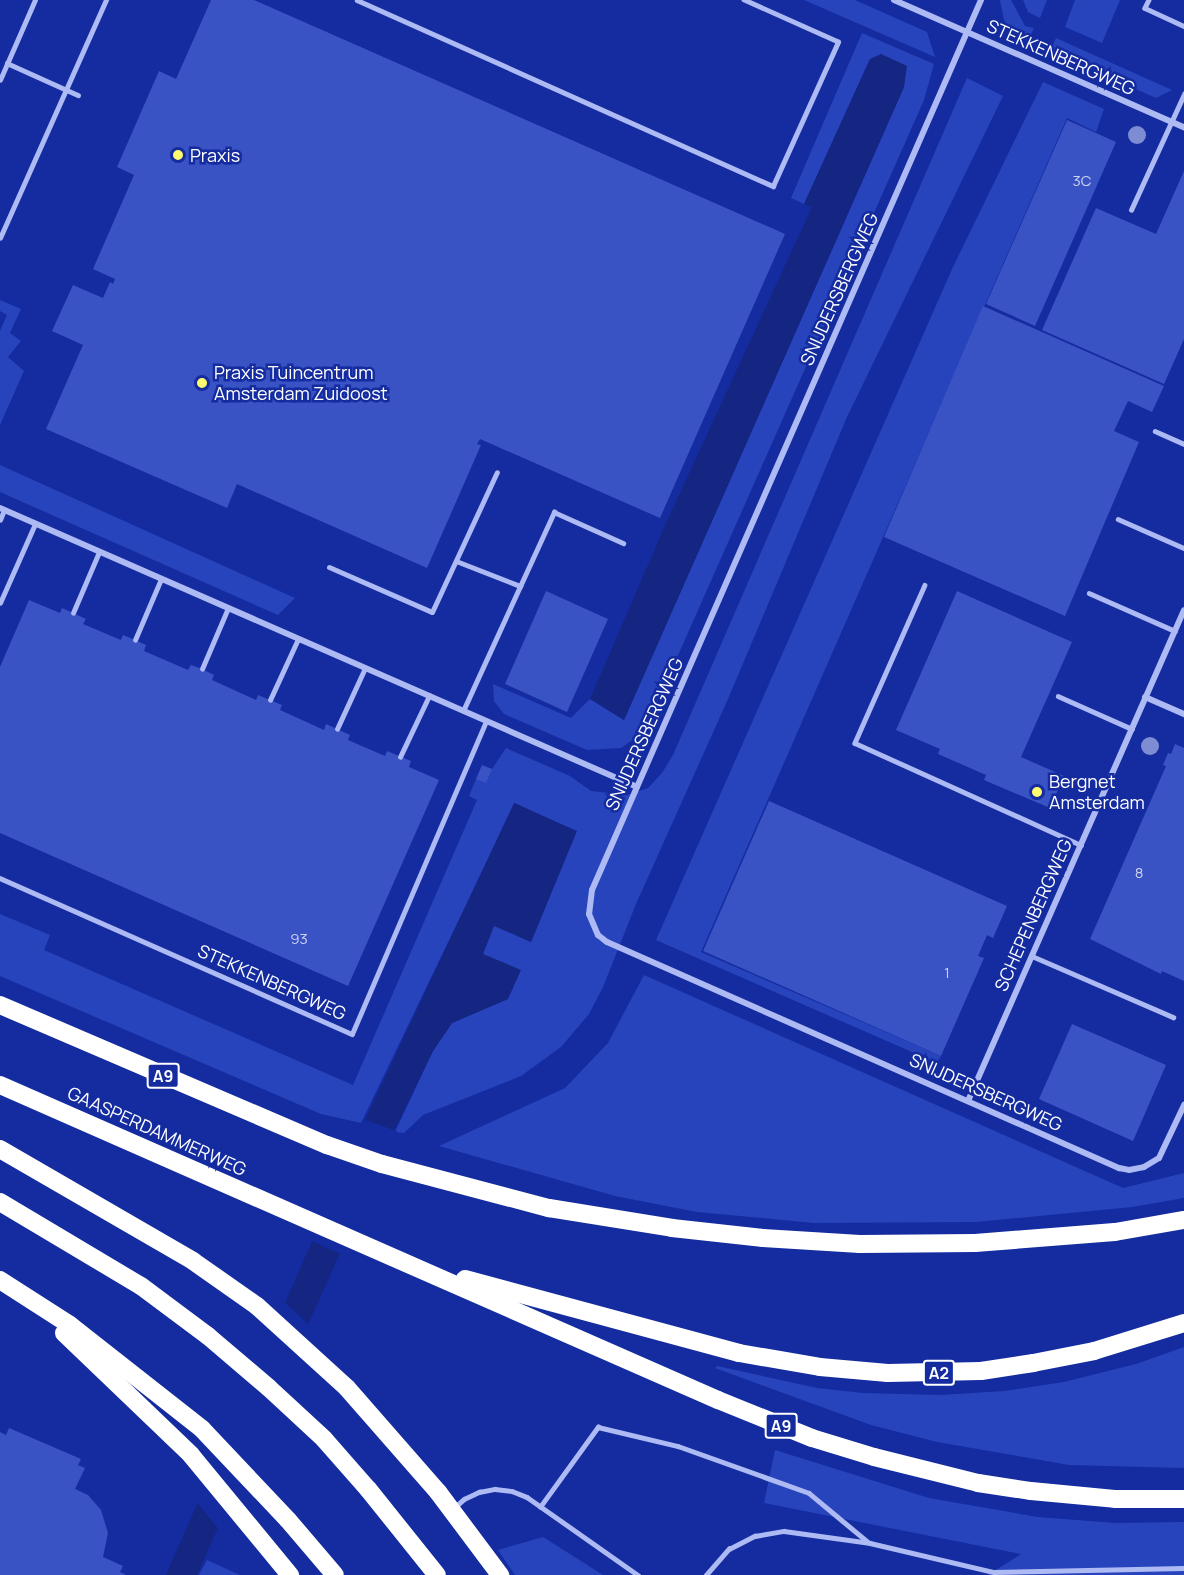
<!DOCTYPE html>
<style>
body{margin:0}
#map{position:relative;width:1184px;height:1575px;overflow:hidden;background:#142c9f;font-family:Manrope,sans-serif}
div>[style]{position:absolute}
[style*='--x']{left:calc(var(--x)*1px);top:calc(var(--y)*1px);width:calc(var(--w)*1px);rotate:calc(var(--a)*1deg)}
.green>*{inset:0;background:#2744bd}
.water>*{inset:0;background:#142681}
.pier>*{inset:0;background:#142c9f}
.building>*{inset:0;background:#3952c4}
.service>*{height:4.5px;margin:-2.25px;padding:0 2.25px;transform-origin:2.25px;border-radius:2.25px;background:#adbaf4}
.pedestrian>*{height:5px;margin:-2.5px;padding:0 2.5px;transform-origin:2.5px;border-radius:2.5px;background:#adbaf4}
.minor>*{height:6px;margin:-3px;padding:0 3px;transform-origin:3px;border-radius:3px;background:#adbaf4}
.motorway>*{height:18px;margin:-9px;padding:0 9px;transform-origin:9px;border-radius:9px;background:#fff}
.trees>*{width:18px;height:18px;margin:-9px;border-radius:50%;background:#7e8dd3}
.dots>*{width:16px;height:16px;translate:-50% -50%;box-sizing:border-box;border:3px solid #142c9f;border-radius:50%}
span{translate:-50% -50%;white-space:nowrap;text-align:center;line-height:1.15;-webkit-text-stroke:5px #142c9f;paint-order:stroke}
.number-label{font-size:15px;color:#ced4f0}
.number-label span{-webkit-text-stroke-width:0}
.shield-label span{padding:2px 4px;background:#142c9f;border:2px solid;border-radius:4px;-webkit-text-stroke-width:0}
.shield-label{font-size:16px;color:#fff;font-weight:700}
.street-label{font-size:18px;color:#fff}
.poi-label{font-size:18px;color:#fff}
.left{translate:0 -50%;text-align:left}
</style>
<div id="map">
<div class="green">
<i style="clip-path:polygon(804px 0,855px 0,927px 32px,935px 57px)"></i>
<i style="clip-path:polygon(1000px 0,1011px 0,1025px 26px,1034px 28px,1028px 41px,1016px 37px,1004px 20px)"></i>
<i style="clip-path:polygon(1023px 0,1047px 0,1040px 18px,1028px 12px)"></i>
<i style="clip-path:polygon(1075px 0,1120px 0,1102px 43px,1065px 27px)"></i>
<i style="clip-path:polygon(862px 33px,934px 64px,924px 100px,656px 705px,642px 733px,621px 748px,587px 750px,504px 714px,494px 701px,493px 684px,571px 718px,590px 699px,624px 720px,904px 87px,870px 59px,804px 204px,791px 198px)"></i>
<i style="clip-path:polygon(1056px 38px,1172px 90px,1156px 98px,1050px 52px)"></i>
<i style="clip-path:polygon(967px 78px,1003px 96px,847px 417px,728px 699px,636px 904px,603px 987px,589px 1014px,561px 1047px,521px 1076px,423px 1115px,404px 1133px,395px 1132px,433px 1051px,452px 1023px,508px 999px,483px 954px,494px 925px,531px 942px,576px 832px,515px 803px,361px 1123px,321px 1114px,0 976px,0 914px,50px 935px,44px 950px,353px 1085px,477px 800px,469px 796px,476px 779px,492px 769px,506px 748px,570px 776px,591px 791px,627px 795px,648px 788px,662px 773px,673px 755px)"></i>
<i style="clip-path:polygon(1043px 82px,1104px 109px,1096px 132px,1067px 118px,701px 952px,941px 1056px,937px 1063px,656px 940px,953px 267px)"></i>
<i style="clip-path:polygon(0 300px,21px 309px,10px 333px,21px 341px,8px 357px,24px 371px,0 425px,0 331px,7px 315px,0 311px)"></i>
<i style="clip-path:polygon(0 465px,295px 598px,278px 615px,0 492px)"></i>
<i style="clip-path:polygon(644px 975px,1123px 1188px,1184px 1173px,1184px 1198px,1132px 1207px,976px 1222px,814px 1223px,697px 1212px,615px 1196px,439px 1146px,565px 1088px,608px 1043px)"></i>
<i style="clip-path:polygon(1184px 1347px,1184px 1468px,1069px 1465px,937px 1442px,871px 1425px,715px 1368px,717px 1366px,817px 1388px,863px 1393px,941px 1395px,1004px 1391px,1064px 1382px,1136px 1364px)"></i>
<i style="clip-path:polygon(775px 1450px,929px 1498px,1038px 1517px,1115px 1523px,1184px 1522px,1184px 1575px,988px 1575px,1021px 1554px,764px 1503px)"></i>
<i style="clip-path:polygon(543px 1537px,603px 1575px,515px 1575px,498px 1550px)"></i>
<i style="clip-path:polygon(207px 1560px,240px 1575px,199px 1575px)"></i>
</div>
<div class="water">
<i style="clip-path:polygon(881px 54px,907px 66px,904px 87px,624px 720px,590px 699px,667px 521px,812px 207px,804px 204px,870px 59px)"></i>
<i style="clip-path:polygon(514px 803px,577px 831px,531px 942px,494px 926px,483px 954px,521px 970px,508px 999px,452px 1023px,433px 1051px,395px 1129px,197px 1575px,166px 1575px,366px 1118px)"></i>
</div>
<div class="pier">
<i style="clip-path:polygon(363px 1119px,397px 1131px,343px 1255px,310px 1240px)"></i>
<i style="clip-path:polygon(283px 1301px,311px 1327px,221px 1532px,195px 1500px)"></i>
</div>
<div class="building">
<i style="clip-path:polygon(211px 0,254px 0,785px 234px,660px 518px,480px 439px,477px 444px,481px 445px,427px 568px,237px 484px,227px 508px,46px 429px,83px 345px,52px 331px,73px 285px,103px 298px,110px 282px,113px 284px,115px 279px,93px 269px,134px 175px,117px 167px,159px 71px,176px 79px)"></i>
<i style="clip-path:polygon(1067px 120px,1116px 142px,1035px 326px,986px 304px)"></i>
<i style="clip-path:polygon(1184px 171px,1184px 339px,1164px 384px,1042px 330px,1096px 208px,1156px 234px)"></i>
<i style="clip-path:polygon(983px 306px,1164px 386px,1152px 412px,1128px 401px,1114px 431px,1139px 442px,1065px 616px,884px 537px)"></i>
<i style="clip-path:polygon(546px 591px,608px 619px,567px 712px,505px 684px)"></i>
<i style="clip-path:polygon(957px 591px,1072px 642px,1021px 757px,1064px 776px,1050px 808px,984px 780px,986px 775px,938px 754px,940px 749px,896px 730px)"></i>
<i style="clip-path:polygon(29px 600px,60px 613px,62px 608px,86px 619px,83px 624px,121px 640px,123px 635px,135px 640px,146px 645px,144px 651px,188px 670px,191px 665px,202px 669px,214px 675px,212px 680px,256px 700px,258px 695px,282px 705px,280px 710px,324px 730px,326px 724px,350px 735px,348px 740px,385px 756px,387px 751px,411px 761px,409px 767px,439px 780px,348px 986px,0 833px,0 667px)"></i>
<i style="clip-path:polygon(1175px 744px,1184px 748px,1184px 981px,1162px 971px,1161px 974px,1090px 939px,1166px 766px,1163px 765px,1168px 753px,1171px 754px)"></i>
<i style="clip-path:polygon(482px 765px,492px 769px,486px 783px,476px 779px)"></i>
<i style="clip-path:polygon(769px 801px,1007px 906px,993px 938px,987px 935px,978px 956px,984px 958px,941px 1056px,703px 951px)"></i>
<i style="clip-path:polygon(1072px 1024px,1166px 1065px,1133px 1141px,1039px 1099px)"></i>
<i style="clip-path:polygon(9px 1428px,81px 1459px,78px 1465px,85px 1468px,75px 1489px,88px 1495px,101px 1510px,108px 1533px,103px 1557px,123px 1566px,120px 1572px,126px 1575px,0 1575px,0 1432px,6px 1435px)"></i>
</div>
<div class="service">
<i style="--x:357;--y:0;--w:456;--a:24.1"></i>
<i style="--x:773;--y:186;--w:158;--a:-65.7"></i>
<i style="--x:838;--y:42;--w:103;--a:-155.9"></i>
<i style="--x:1149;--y:0;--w:9;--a:117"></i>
<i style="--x:1145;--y:8;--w:43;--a:24.8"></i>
<i style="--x:7;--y:63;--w:78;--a:24.3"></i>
<i style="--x:0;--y:80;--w:87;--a:-66.4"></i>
<i style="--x:1131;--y:210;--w:128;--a:-65.4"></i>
<i style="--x:0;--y:238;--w:261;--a:-66"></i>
<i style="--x:1155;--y:431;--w:32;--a:24"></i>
<i style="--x:1118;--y:519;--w:72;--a:23.7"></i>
<i style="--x:0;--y:520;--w:11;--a:-68"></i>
<i style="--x:925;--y:585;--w:173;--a:113.9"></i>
<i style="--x:855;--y:743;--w:248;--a:24.3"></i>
<i style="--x:1089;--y:593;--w:94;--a:23.8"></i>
<i style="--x:0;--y:603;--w:86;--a:-66.1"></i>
<i style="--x:73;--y:613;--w:66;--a:-66.9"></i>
<i style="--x:135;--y:640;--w:66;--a:-66.9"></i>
<i style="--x:202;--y:669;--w:66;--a:-66.9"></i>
<i style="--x:1058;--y:696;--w:81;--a:24"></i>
<i style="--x:270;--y:700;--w:67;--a:-65.3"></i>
<i style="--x:463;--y:711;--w:219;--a:-65.4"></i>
<i style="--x:554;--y:512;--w:76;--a:24.2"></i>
<i style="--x:337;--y:729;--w:67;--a:-65.3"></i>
<i style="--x:400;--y:757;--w:68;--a:-64.6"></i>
<i style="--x:0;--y:878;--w:385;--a:23.9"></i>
<i style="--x:352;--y:1034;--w:340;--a:-66.8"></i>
<i style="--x:1032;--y:956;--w:154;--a:23.4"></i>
<i style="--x:540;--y:1507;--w:99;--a:-54.1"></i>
<i style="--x:598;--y:1427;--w:82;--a:13.4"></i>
<i style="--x:678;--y:1446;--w:139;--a:19.7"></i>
<i style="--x:809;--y:1493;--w:77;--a:39.7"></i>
<i style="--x:454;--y:1508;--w:13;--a:-42"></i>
<i style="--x:464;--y:1499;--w:17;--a:-25"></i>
<i style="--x:479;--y:1492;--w:16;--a:-11"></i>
<i style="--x:495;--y:1489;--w:17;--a:7"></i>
<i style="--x:512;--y:1491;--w:16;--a:22"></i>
<i style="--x:527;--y:1497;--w:136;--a:35.1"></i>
<i style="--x:706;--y:1575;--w:35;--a:-49"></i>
<i style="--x:729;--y:1549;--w:29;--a:-27"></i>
<i style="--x:755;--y:1536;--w:29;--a:-10"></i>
<i style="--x:784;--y:1531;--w:87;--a:7.9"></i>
<i style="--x:870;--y:1543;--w:127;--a:13.2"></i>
<i style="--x:994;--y:1572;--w:190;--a:-1.2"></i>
</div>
<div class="pedestrian">
<i style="--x:456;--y:561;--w:69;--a:21.3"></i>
<i style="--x:329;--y:567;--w:112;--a:23.6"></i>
<i style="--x:432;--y:612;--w:154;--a:-65.1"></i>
</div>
<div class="minor">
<i style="--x:894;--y:0;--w:317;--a:23.7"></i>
<i style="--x:981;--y:0;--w:971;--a:113.61"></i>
<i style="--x:592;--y:890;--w:24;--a:97"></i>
<i style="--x:589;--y:914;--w:23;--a:67"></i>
<i style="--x:598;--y:935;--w:11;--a:38"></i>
<i style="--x:607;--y:942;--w:560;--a:23.82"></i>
<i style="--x:1119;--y:1168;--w:10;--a:11"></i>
<i style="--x:1129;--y:1170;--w:15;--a:-11"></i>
<i style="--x:1144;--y:1167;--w:17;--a:-31"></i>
<i style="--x:1159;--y:1158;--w:59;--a:-64.7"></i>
<i style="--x:0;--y:508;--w:695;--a:23.65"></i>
<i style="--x:1145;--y:697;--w:43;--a:23.6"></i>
<i style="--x:968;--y:1101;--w:536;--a:-66.25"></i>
</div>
<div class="motorway">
<i style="--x:0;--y:1005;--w:356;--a:23.2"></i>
<i style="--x:327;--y:1145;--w:58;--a:19.1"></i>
<i style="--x:382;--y:1164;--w:173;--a:14.8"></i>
<i style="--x:549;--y:1208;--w:125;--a:9.2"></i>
<i style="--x:672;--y:1228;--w:92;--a:6.3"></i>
<i style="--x:763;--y:1238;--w:97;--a:3.5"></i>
<i style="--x:860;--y:1244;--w:115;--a:-0.5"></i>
<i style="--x:975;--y:1243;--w:140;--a:-4.5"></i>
<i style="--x:1115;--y:1232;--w:70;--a:-9.9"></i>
<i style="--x:0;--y:1085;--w:784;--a:23.69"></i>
<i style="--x:718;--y:1400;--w:101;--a:22"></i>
<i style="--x:812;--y:1438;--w:65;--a:17"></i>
<i style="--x:874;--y:1457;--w:107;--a:14"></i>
<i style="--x:978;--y:1483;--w:54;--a:8.6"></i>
<i style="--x:1031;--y:1491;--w:84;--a:5.4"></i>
<i style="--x:1115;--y:1499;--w:69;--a:0"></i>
<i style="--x:0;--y:1149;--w:223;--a:30.1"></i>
<i style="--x:193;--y:1261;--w:78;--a:35.1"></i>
<i style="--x:257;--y:1306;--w:122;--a:42.3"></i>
<i style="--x:347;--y:1388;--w:138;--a:48.8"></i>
<i style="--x:438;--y:1492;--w:104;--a:53.2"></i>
<i style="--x:0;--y:1202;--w:164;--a:30.8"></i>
<i style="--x:141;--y:1286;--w:84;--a:36.7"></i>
<i style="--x:208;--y:1336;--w:80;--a:40.4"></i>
<i style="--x:269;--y:1388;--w:75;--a:42.8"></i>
<i style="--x:324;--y:1439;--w:67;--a:48.7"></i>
<i style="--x:368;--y:1489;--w:110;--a:51.3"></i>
<i style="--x:465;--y:1279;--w:284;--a:15.1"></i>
<i style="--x:739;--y:1353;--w:82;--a:9.8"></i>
<i style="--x:820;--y:1367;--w:68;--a:5"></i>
<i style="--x:888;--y:1373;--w:93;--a:-1.2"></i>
<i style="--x:981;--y:1371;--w:53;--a:-8.7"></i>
<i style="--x:1033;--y:1363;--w:62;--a:-11.1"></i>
<i style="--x:1094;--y:1351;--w:94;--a:-17.3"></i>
<i style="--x:0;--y:1280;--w:83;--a:32.7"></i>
<i style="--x:70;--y:1325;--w:168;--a:38.2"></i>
<i style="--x:202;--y:1429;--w:125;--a:46.6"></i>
<i style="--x:288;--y:1520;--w:72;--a:49.5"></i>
<i style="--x:64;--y:1333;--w:176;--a:43.8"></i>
<i style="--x:191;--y:1455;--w:156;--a:50.5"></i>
</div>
<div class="trees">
<i style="left:1137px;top:135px"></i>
<i style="left:1150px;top:746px"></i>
</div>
<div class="dots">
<i style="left:178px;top:155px;background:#fffb6f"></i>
<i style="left:202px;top:383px;background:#fffb6f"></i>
<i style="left:1037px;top:792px;background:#fffb6f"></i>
</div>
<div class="number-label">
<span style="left:1082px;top:181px">3C</span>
<span style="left:1139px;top:873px">8</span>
<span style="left:299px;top:939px">93</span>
<span style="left:947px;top:973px">1</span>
</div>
<div class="shield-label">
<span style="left:163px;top:1076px">A9</span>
<span style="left:939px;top:1373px">A2</span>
<span style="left:781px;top:1426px">A9</span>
</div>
<div class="street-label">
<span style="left:1061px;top:57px;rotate:24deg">STEKKENBERGWEG</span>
<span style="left:839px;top:289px;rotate:-66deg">SNIJDERSBERGWEG</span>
<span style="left:644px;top:734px;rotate:-66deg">SNIJDERSBERGWEG</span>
<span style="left:1033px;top:915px;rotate:-66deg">SCHEPENBERGWEG</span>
<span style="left:272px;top:982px;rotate:24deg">STEKKENBERGWEG</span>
<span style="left:986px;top:1092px;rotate:24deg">SNIJDERSBERGWEG</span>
<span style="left:157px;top:1131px;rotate:24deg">GAASPERDAMMERWEG</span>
</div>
<div class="poi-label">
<span class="left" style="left:190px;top:155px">Praxis</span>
<span class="left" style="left:214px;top:383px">Praxis Tuincentrum<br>Amsterdam Zuidoost</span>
<span class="left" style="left:1049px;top:792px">Bergnet<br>Amsterdam</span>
</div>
</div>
